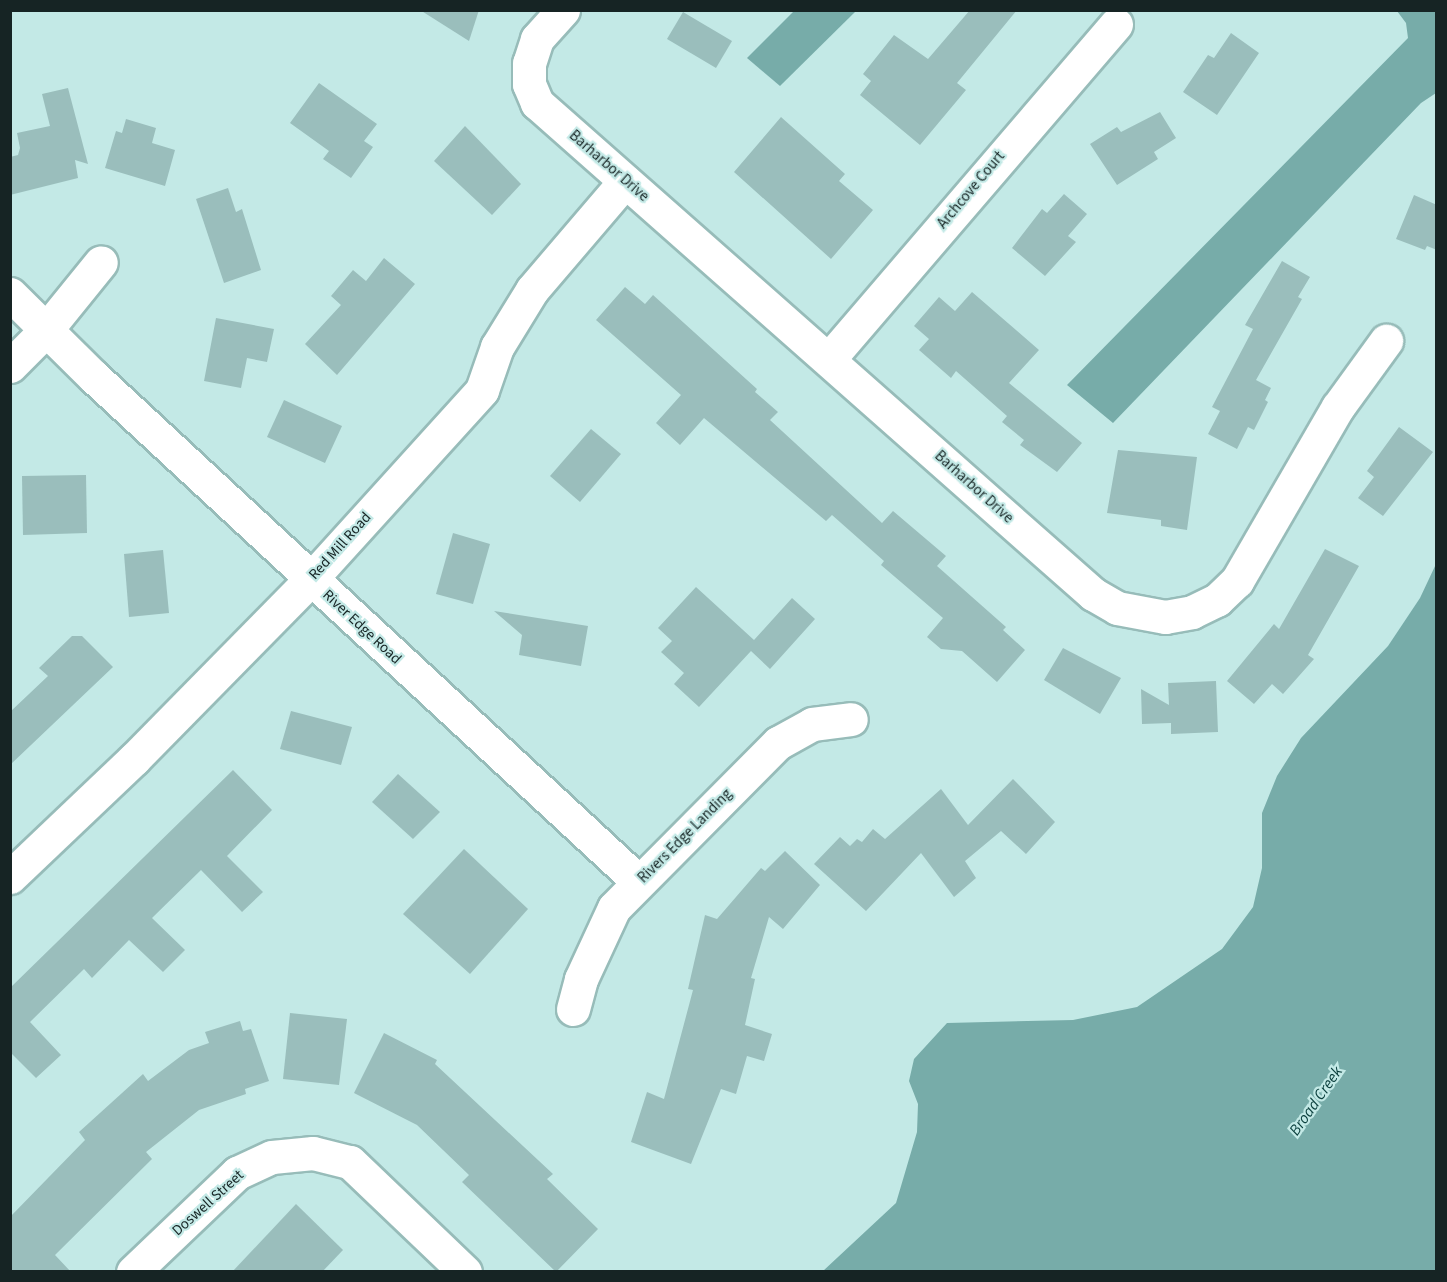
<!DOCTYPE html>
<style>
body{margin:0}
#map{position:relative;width:1447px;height:1282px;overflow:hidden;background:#c3e9e6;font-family:"Source Sans 3",sans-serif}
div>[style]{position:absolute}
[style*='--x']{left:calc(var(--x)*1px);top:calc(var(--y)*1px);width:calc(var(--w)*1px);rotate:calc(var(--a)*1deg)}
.water>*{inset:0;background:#77aca9}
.building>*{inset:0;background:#9abebc}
.roads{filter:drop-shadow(2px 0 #97bcb9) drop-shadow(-2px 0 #97bcb9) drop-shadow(0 2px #97bcb9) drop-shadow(0 -2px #97bcb9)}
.street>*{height:33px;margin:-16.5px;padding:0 16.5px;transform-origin:16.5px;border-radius:16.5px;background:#fff}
span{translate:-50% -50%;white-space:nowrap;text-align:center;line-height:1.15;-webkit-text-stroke:4.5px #c3e9e6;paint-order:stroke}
.street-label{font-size:15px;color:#162424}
.water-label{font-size:16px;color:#0c403e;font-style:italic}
.frame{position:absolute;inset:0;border:12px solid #162424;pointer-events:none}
</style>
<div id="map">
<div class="water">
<i style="clip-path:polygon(794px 11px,856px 11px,780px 86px,747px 58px)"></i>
<i style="clip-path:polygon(1397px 11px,1436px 11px,1436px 93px,1421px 103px,1113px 423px,1067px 385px,1408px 38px,1406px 23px)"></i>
<i style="clip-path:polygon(1436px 564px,1436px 1271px,823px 1271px,896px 1203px,917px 1132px,918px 1104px,909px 1081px,914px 1059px,947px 1023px,1073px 1020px,1137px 1007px,1222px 949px,1253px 907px,1262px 868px,1262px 813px,1277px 776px,1301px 738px,1388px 646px,1420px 598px)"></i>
</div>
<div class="building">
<i style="clip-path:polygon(420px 10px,479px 10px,469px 41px)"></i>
<i style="clip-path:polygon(970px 10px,1017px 10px,957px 83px,966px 90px,920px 145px,860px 95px,871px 81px,863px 74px,894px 35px,928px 59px)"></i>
<i style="clip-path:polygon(683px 12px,732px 41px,716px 68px,667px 39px)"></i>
<i style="clip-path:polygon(1231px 33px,1259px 53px,1217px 115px,1183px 92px,1208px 55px,1214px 58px)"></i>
<i style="clip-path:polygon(319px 83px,377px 124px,364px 141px,373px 147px,351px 178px,323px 159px,329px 151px,290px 123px)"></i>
<i style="clip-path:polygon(68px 88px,88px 164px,75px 160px,78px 178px,10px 195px,10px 157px,18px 155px,20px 148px,17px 133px,50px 126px,42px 94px)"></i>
<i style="clip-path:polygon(1160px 112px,1176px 138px,1154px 152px,1158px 159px,1117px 185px,1090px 144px,1117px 127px,1121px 132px)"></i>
<i style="clip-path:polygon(781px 117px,845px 174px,839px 181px,873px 210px,831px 259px,734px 172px)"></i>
<i style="clip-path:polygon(126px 119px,156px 128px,152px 143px,175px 150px,165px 186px,105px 168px,116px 131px,122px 133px)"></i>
<i style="clip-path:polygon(465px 126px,521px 184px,492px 215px,434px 161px)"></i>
<i style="clip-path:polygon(228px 188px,236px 212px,242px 209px,261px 270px,224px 283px,196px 199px)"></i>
<i style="clip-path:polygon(1064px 194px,1087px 214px,1068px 236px,1076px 242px,1045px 276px,1012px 248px,1042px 209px,1047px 213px)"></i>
<i style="clip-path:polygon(1414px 195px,1437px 205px,1437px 250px,1427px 246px,1425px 250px,1396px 239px)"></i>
<i style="clip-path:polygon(384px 258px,415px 284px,337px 375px,305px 344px,341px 305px,331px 296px,353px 270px,366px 281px)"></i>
<i style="clip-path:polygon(1282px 261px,1310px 277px,1298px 297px,1302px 299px,1256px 380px,1271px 388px,1265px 400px,1268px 402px,1254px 430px,1248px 427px,1237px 449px,1208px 434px,1220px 411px,1212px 407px,1253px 329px,1245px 325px)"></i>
<i style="clip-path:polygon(625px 287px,645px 304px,653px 295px,757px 389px,755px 392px,778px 412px,770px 420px,882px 523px,893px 511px,946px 556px,937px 566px,1006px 627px,1003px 630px,1025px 650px,997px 682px,962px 651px,941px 649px,927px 637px,943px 618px,881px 565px,884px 561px,832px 515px,826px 521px,704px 418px,680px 445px,656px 423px,681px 395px,596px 320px)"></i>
<i style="clip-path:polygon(972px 292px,1039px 350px,1009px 383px,1082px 443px,1057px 472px,1020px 445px,1024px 440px,1002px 422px,1007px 416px,956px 371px,951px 378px,919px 350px,929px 339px,914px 326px,939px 297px,955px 311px)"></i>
<i style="clip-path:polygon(216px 318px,274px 329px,267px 362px,247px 358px,241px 388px,204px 381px)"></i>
<i style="clip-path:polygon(284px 400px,342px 426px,325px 463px,267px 437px)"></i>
<i style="clip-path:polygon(1399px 427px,1433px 452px,1383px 516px,1358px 498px,1374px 477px,1367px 471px)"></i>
<i style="clip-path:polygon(591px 429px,621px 454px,580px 502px,550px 476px)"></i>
<i style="clip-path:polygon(1118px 450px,1197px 457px,1187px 530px,1161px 526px,1161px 520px,1107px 513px)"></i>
<i style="clip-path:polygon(86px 475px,87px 533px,23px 535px,22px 476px)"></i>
<i style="clip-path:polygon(453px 533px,490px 544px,473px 604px,436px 594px)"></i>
<i style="clip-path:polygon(1325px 549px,1359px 566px,1308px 655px,1314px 659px,1283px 694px,1272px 684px,1254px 704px,1227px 681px,1274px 624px,1279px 629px)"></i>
<i style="clip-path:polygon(163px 550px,169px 613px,129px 617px,124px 554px)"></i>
<i style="clip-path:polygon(696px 587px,754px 640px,792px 598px,815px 619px,770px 669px,751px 651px,699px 707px,674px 684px,684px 673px,661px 652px,672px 641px,658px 628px)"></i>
<i style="clip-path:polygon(494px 611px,588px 626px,581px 666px,519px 655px,522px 635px)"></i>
<i style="clip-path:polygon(72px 636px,82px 636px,113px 667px,10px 765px,10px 712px,48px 676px,39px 668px)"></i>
<i style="clip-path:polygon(1063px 648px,1121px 678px,1100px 714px,1044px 680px)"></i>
<i style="clip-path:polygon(1216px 681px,1218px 732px,1171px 734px,1171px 723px,1142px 724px,1141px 689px,1169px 705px,1168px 683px)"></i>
<i style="clip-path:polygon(291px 711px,352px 727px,341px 765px,280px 749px)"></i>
<i style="clip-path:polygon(233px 770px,272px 810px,227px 856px,263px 892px,242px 912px,201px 870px,152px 918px,185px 950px,163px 972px,129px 940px,92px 978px,84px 969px,30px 1022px,61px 1055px,36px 1078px,10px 1052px,10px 988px)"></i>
<i style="clip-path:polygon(398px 774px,440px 812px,413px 839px,372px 802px)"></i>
<i style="clip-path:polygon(1013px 779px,1055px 822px,1026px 854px,1001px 831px,965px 861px,976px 878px,954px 897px,921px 853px,866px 911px,814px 864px,840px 837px,850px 846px,857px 839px,862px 842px,873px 829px,885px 839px,941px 789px,968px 825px)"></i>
<i style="clip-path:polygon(464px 849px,528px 909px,470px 974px,403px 914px)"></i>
<i style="clip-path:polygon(785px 851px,820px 885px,783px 929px,769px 917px,751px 978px,755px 979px,745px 1025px,772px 1034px,764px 1061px,747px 1056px,736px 1094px,721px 1089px,691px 1164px,631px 1142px,647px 1092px,664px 1099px,693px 990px,688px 989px,705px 915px,717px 919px,761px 868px,765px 871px)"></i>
<i style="clip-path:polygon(290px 1013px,347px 1019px,339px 1085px,283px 1079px)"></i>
<i style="clip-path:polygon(240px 1021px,243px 1031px,251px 1029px,269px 1081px,245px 1089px,246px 1094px,199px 1110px,146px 1152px,152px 1159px,55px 1255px,71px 1272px,10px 1272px,10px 1217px,85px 1140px,79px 1132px,143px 1074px,148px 1081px,189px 1050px,209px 1043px,205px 1032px)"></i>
<i style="clip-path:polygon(384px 1033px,437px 1060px,435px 1064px,553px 1174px,547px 1179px,598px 1229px,556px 1272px,462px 1182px,469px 1175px,417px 1125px,354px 1093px)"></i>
<i style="clip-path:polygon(296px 1204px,343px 1250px,322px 1272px,232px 1272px)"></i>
</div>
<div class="roads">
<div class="street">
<i style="--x:563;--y:10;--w:39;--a:132"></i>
<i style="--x:537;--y:39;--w:25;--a:108"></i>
<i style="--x:529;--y:63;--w:21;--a:90"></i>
<i style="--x:529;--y:84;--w:21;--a:67"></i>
<i style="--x:537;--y:103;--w:742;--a:41.45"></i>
<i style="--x:1093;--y:594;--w:28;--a:30"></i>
<i style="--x:1117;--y:608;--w:49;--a:10.6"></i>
<i style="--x:1165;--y:617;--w:27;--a:-10"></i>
<i style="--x:1192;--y:612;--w:28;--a:-26"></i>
<i style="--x:1217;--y:600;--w:28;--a:-44"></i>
<i style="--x:1237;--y:581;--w:201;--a:-59.9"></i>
<i style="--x:1338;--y:407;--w:82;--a:-54"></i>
<i style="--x:10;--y:294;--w:118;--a:44.7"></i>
<i style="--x:94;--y:377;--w:743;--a:42.82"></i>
<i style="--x:829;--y:359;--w:441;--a:-49.4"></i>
<i style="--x:10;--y:366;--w:51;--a:-45"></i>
<i style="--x:46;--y:330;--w:87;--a:-51"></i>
<i style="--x:10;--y:877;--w:171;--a:-43.6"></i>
<i style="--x:134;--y:759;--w:251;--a:-45.5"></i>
<i style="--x:310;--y:580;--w:256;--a:-47.8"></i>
<i style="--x:482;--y:390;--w:46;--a:-70.8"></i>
<i style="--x:497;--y:347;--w:67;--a:-58.4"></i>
<i style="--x:532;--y:290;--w:143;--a:-49.5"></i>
<i style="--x:573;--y:1009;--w:31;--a:-75"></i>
<i style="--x:581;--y:979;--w:78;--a:-65.1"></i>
<i style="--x:614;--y:908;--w:233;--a:-45.2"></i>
<i style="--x:778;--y:743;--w:39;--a:-29"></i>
<i style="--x:812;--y:724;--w:39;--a:-7"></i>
<i style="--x:133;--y:1272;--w:144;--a:-43.6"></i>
<i style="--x:237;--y:1173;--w:38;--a:-25"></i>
<i style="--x:272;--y:1157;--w:41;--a:-5.6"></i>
<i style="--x:313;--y:1153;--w:38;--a:14"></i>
<i style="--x:350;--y:1162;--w:159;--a:43.7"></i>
</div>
</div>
<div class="street-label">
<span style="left:609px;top:166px;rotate:41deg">Barharbor Drive</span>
<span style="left:971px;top:190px;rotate:-50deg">Archcove Court</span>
<span style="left:974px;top:487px;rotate:42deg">Barharbor Drive</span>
<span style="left:340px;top:546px;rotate:-48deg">Red Mill Road</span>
<span style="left:362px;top:627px;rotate:43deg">River Edge Road</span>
<span style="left:685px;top:836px;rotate:-45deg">Rivers Edge Landing</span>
<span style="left:208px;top:1203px;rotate:-42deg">Doswell Street</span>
</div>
<div class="water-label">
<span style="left:1316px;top:1101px;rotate:-55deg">Broad Creek</span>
</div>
<div class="frame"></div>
</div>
